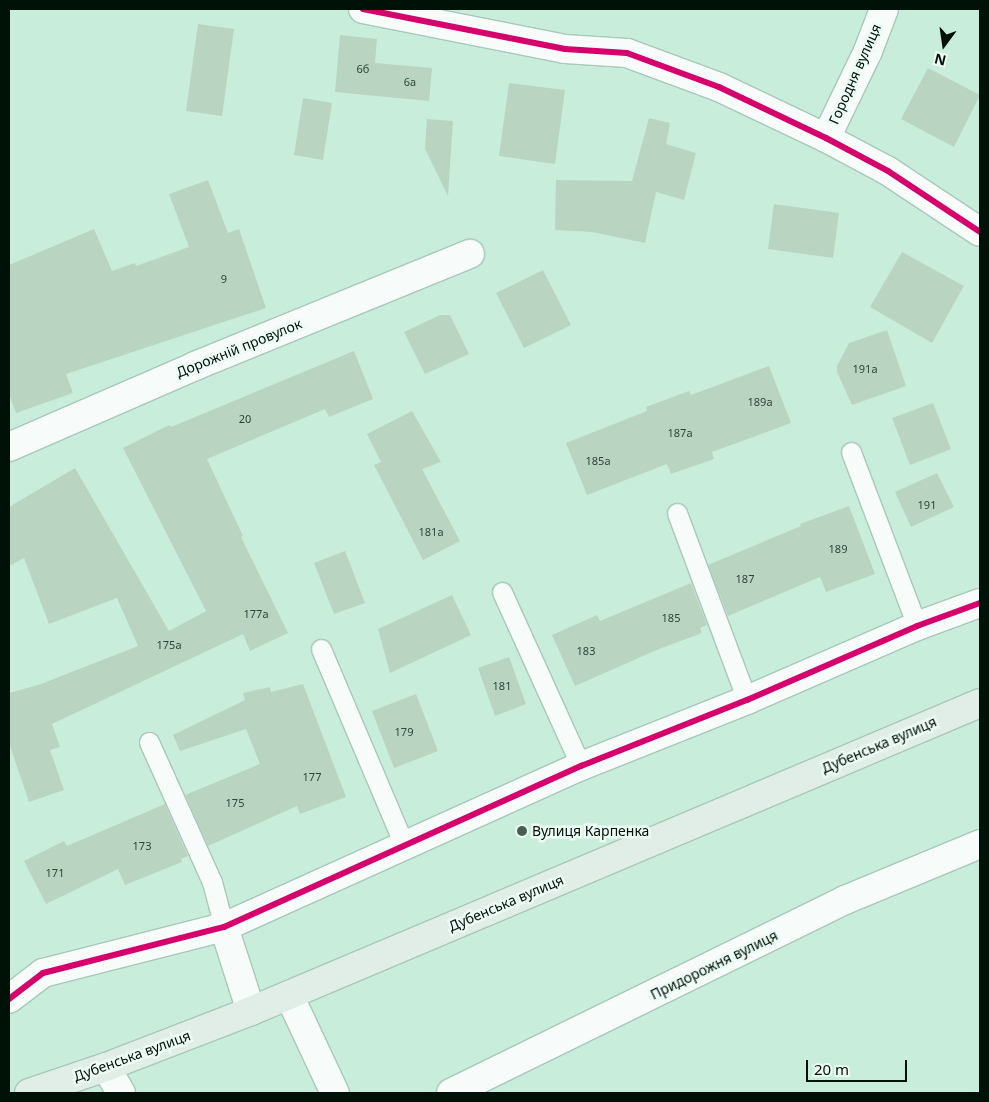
<!DOCTYPE html>
<meta charset="utf-8">
<style>
body{margin:0}
#map{position:relative;width:989px;height:1102px;overflow:hidden;background:#c8eddb;font-family:"Noto Sans",sans-serif}
div>[style]{position:absolute}
[style*='--x']{left:calc(var(--x)*1px);top:calc(var(--y)*1px);width:calc(var(--w)*1px);rotate:calc(var(--a)*1deg)}
.building>*{inset:0;background:#b9d5c2}
.roads{filter:drop-shadow(1px 0 #a8c8b9) drop-shadow(-1px 0 #a8c8b9) drop-shadow(0 1px #a8c8b9) drop-shadow(0 -1px #a8c8b9)}
.service>*{height:19px;margin:-9.5px;padding:0 9.5px;transform-origin:9.5px;border-radius:9.5px;background:#f7fcfa}
.minor>*{height:28px;margin:-14px;padding:0 14px;transform-origin:14px;border-radius:14px;background:#f7fcfa}
.primary>*{height:28px;margin:-14px;padding:0 14px;transform-origin:14px;border-radius:14px;background:#e1eee8}
.cycleway>*{height:6px;margin:-3px;padding:0 3px;transform-origin:3px;border-radius:3px;background:#d6006c}
.dots>*{width:14px;height:14px;translate:-50% -50%;box-sizing:border-box;border:2px solid #ecfcf4;border-radius:50%}
span{translate:-50% -50%;white-space:nowrap;text-align:center;line-height:1.15;-webkit-text-stroke:5px #ecfcf4;paint-order:stroke}
.number-label{font-size:11px;color:#2f4338}
.number-label span{-webkit-text-stroke-width:0}
.street-label{font-size:14px;color:#001108}
.poi-label{font-size:14px;color:#001108}
.left{translate:0 -50%;text-align:left}
.frame{position:absolute;inset:0;border:10px solid #001108;pointer-events:none}
.north{position:absolute;left:919px;top:20px;width:50px;height:50px;-webkit-text-stroke:4px #ecfcf4;paint-order:stroke;rotate:194deg;font-size:14px;font-weight:700;line-height:20px;text-align:center;color:#001108}
.north::after{content:'';display:block;margin:auto;width:18px;height:22px;background:#001108;clip-path:polygon(50% 0,100% 100%,50% 72%,0 100%)}
.scale{position:absolute;left:806px;top:1060px;width:101px;height:22px;box-sizing:border-box;border:2px solid #001108;border-top:0;padding-left:6px;font-size:15px;line-height:18px;white-space:nowrap;color:#001108;-webkit-text-stroke:4px #ecfcf4;paint-order:stroke}
</style>
<div id="map">
<div class="building">
<i style="clip-path:polygon(198px 24px,234px 29px,222px 116px,186px 111px)"></i>
<i style="clip-path:polygon(340px 35px,377px 39px,375px 63px,432px 68px,429px 101px,335px 92px)"></i>
<i style="clip-path:polygon(928px 68px,980px 95px,954px 147px,901px 119px)"></i>
<i style="clip-path:polygon(509px 83px,565px 90px,555px 164px,499px 156px)"></i>
<i style="clip-path:polygon(303px 98px,332px 103px,323px 160px,294px 155px)"></i>
<i style="clip-path:polygon(649px 118px,670px 123px,666px 144px,696px 153px,684px 200px,656px 192px,645px 243px,592px 232px,555px 230px,556px 180px,632px 181px)"></i>
<i style="clip-path:polygon(427px 119px,453px 121px,448px 196px,425px 149px)"></i>
<i style="clip-path:polygon(208px 180px,228px 233px,239px 229px,266px 308px,66px 374px,73px 393px,16px 413px,9px 394px,9px 265px,94px 229px,112px 271px,135px 263px,136px 266px,189px 247px,169px 194px)"></i>
<i style="clip-path:polygon(774px 204px,839px 213px,833px 258px,768px 249px)"></i>
<i style="clip-path:polygon(902px 252px,964px 286px,932px 343px,870px 307px)"></i>
<i style="clip-path:polygon(543px 270px,571px 325px,524px 348px,496px 293px)"></i>
<i style="clip-path:polygon(440px 315px,450px 315px,469px 354px,425px 374px,404px 332px)"></i>
<i style="clip-path:polygon(887px 330px,906px 386px,852px 405px,837px 372px,837px 366px,849px 343px)"></i>
<i style="clip-path:polygon(354px 351px,373px 399px,329px 417px,325px 409px,207px 459px,243px 536px,241px 537px,288px 633px,250px 651px,243px 634px,52px 724px,60px 747px,50px 750px,64px 790px,29px 802px,9px 743px,9px 693px,41px 684px,138px 646px,117px 598px,49px 624px,24px 558px,9px 566px,9px 507px,75px 468px,169px 631px,206px 611px,123px 448px,169px 425px,171px 427px)"></i>
<i style="clip-path:polygon(769px 366px,791px 423px,712px 452px,714px 459px,671px 474px,667px 464px,587px 495px,566px 443px,647px 411px,646px 407px,689px 391px,691px 395px)"></i>
<i style="clip-path:polygon(933px 403px,951px 449px,910px 465px,892px 418px)"></i>
<i style="clip-path:polygon(412px 411px,441px 462px,422px 469px,460px 541px,423px 560px,374px 465px,381px 462px,367px 434px)"></i>
<i style="clip-path:polygon(937px 473px,954px 507px,911px 527px,895px 492px)"></i>
<i style="clip-path:polygon(849px 506px,875px 574px,826px 592px,820px 577px,728px 616px,708px 565px,801px 526px,800px 524px)"></i>
<i style="clip-path:polygon(345px 551px,365px 603px,334px 614px,314px 563px)"></i>
<i style="clip-path:polygon(691px 583px,707px 625px,700px 628px,702px 633px,659px 649px,575px 686px,552px 635px,597px 615px,600px 621px)"></i>
<i style="clip-path:polygon(452px 595px,471px 635px,390px 673px,378px 629px)"></i>
<i style="clip-path:polygon(509px 657px,526px 704px,495px 716px,478px 668px)"></i>
<i style="clip-path:polygon(303px 684px,346px 797px,300px 814px,297px 806px,208px 846px,185px 795px,260px 764px,246px 729px,180px 751px,173px 735px,245px 700px,243px 693px,270px 687px,271px 692px)"></i>
<i style="clip-path:polygon(416px 694px,438px 751px,394px 768px,372px 711px)"></i>
<i style="clip-path:polygon(165px 804px,188px 856px,181px 859px,182px 862px,125px 885px,118px 869px,46px 904px,24px 861px,64px 841px,67px 846px)"></i>
</div>
<div class="roads">
<div class="service">
<i style="--x:851;--y:452;--w:186;--a:69.2"></i>
<i style="--x:677;--y:513;--w:200;--a:69.5"></i>
<i style="--x:502;--y:592;--w:191;--a:65.6"></i>
<i style="--x:321;--y:649;--w:213;--a:67"></i>
<i style="--x:149;--y:742;--w:154;--a:65.8"></i>
<i style="--x:212;--y:882;--w:47;--a:75.1"></i>
</div>
<div class="minor">
<i style="--x:363;--y:9;--w:206;--a:11.2"></i>
<i style="--x:565;--y:49;--w:62;--a:3.7"></i>
<i style="--x:627;--y:53;--w:98;--a:20.3"></i>
<i style="--x:719;--y:87;--w:119;--a:25.5"></i>
<i style="--x:826;--y:138;--w:70;--a:28"></i>
<i style="--x:888;--y:171;--w:110;--a:33.5"></i>
<i style="--x:826;--y:138;--w:97;--a:-64.2"></i>
<i style="--x:868;--y:51;--w:45;--a:-69.1"></i>
<i style="--x:9;--y:447;--w:203;--a:-23.5"></i>
<i style="--x:195;--y:366;--w:297;--a:-22.2"></i>
<i style="--x:224;--y:927;--w:88;--a:72.2"></i>
<i style="--x:289;--y:995;--w:108;--a:64.9"></i>
<i style="--x:9;--y:999;--w:43;--a:-37.4"></i>
<i style="--x:43;--y:973;--w:187;--a:-14.3"></i>
<i style="--x:224;--y:927;--w:392;--a:-24.3"></i>
<i style="--x:581;--y:766;--w:179;--a:-21.7"></i>
<i style="--x:747;--y:700;--w:185;--a:-23.5"></i>
<i style="--x:917;--y:626;--w:67;--a:-20.1"></i>
<i style="--x:106;--y:1067;--w:30;--a:60"></i>
<i style="--x:451;--y:1093;--w:439;--a:-26.1"></i>
<i style="--x:845;--y:900;--w:146;--a:-22.5"></i>
</div>
<div class="primary">
<i style="--x:29;--y:1093;--w:81;--a:-18.7"></i>
<i style="--x:106;--y:1067;--w:155;--a:-21.1"></i>
<i style="--x:251;--y:1011;--w:791;--a:-22.9"></i>
</div>
</div>
<div class="cycleway">
<i style="--x:363;--y:9;--w:206;--a:11.2"></i>
<i style="--x:565;--y:49;--w:62;--a:3.7"></i>
<i style="--x:627;--y:53;--w:98;--a:20.3"></i>
<i style="--x:719;--y:87;--w:119;--a:25.5"></i>
<i style="--x:826;--y:138;--w:70;--a:28"></i>
<i style="--x:888;--y:171;--w:110;--a:33.5"></i>
<i style="--x:9;--y:999;--w:43;--a:-37.4"></i>
<i style="--x:43;--y:973;--w:187;--a:-14.3"></i>
<i style="--x:224;--y:927;--w:392;--a:-24.3"></i>
<i style="--x:581;--y:766;--w:179;--a:-21.7"></i>
<i style="--x:747;--y:700;--w:185;--a:-23.5"></i>
<i style="--x:917;--y:626;--w:67;--a:-20.1"></i>
</div>
<div class="dots">
<i style="left:522px;top:831px;background:#465e52"></i>
</div>
<div class="number-label">
<span style="left:363px;top:69px">6б</span>
<span style="left:410px;top:82px">6а</span>
<span style="left:224px;top:279px">9</span>
<span style="left:865px;top:369px">191а</span>
<span style="left:760px;top:402px">189а</span>
<span style="left:245px;top:419px">20</span>
<span style="left:680px;top:433px">187а</span>
<span style="left:598px;top:461px">185а</span>
<span style="left:927px;top:505px">191</span>
<span style="left:431px;top:532px">181а</span>
<span style="left:838px;top:549px">189</span>
<span style="left:745px;top:579px">187</span>
<span style="left:256px;top:614px">177а</span>
<span style="left:671px;top:618px">185</span>
<span style="left:169px;top:645px">175а</span>
<span style="left:586px;top:651px">183</span>
<span style="left:502px;top:686px">181</span>
<span style="left:404px;top:732px">179</span>
<span style="left:312px;top:777px">177</span>
<span style="left:235px;top:803px">175</span>
<span style="left:142px;top:846px">173</span>
<span style="left:55px;top:873px">171</span>
</div>
<div class="street-label">
<span style="left:855px;top:74px;rotate:-66deg">Городня вулиця</span>
<span style="left:239px;top:348px;rotate:-22deg">Дорожній провулок</span>
<span style="left:879px;top:745px;rotate:-23deg">Дубенська вулиця</span>
<span style="left:506px;top:903px;rotate:-23deg">Дубенська вулиця</span>
<span style="left:714px;top:965px;rotate:-26deg">Придорожня вулиця</span>
<span style="left:132px;top:1056px;rotate:-20deg">Дубенська вулиця</span>
</div>
<div class="poi-label">
<span class="left" style="left:532px;top:831px">Вулиця Карпенка</span>
</div>
<div class="frame"></div>
<div class="north">N</div>
<div class="scale">20 m</div>
</div>
